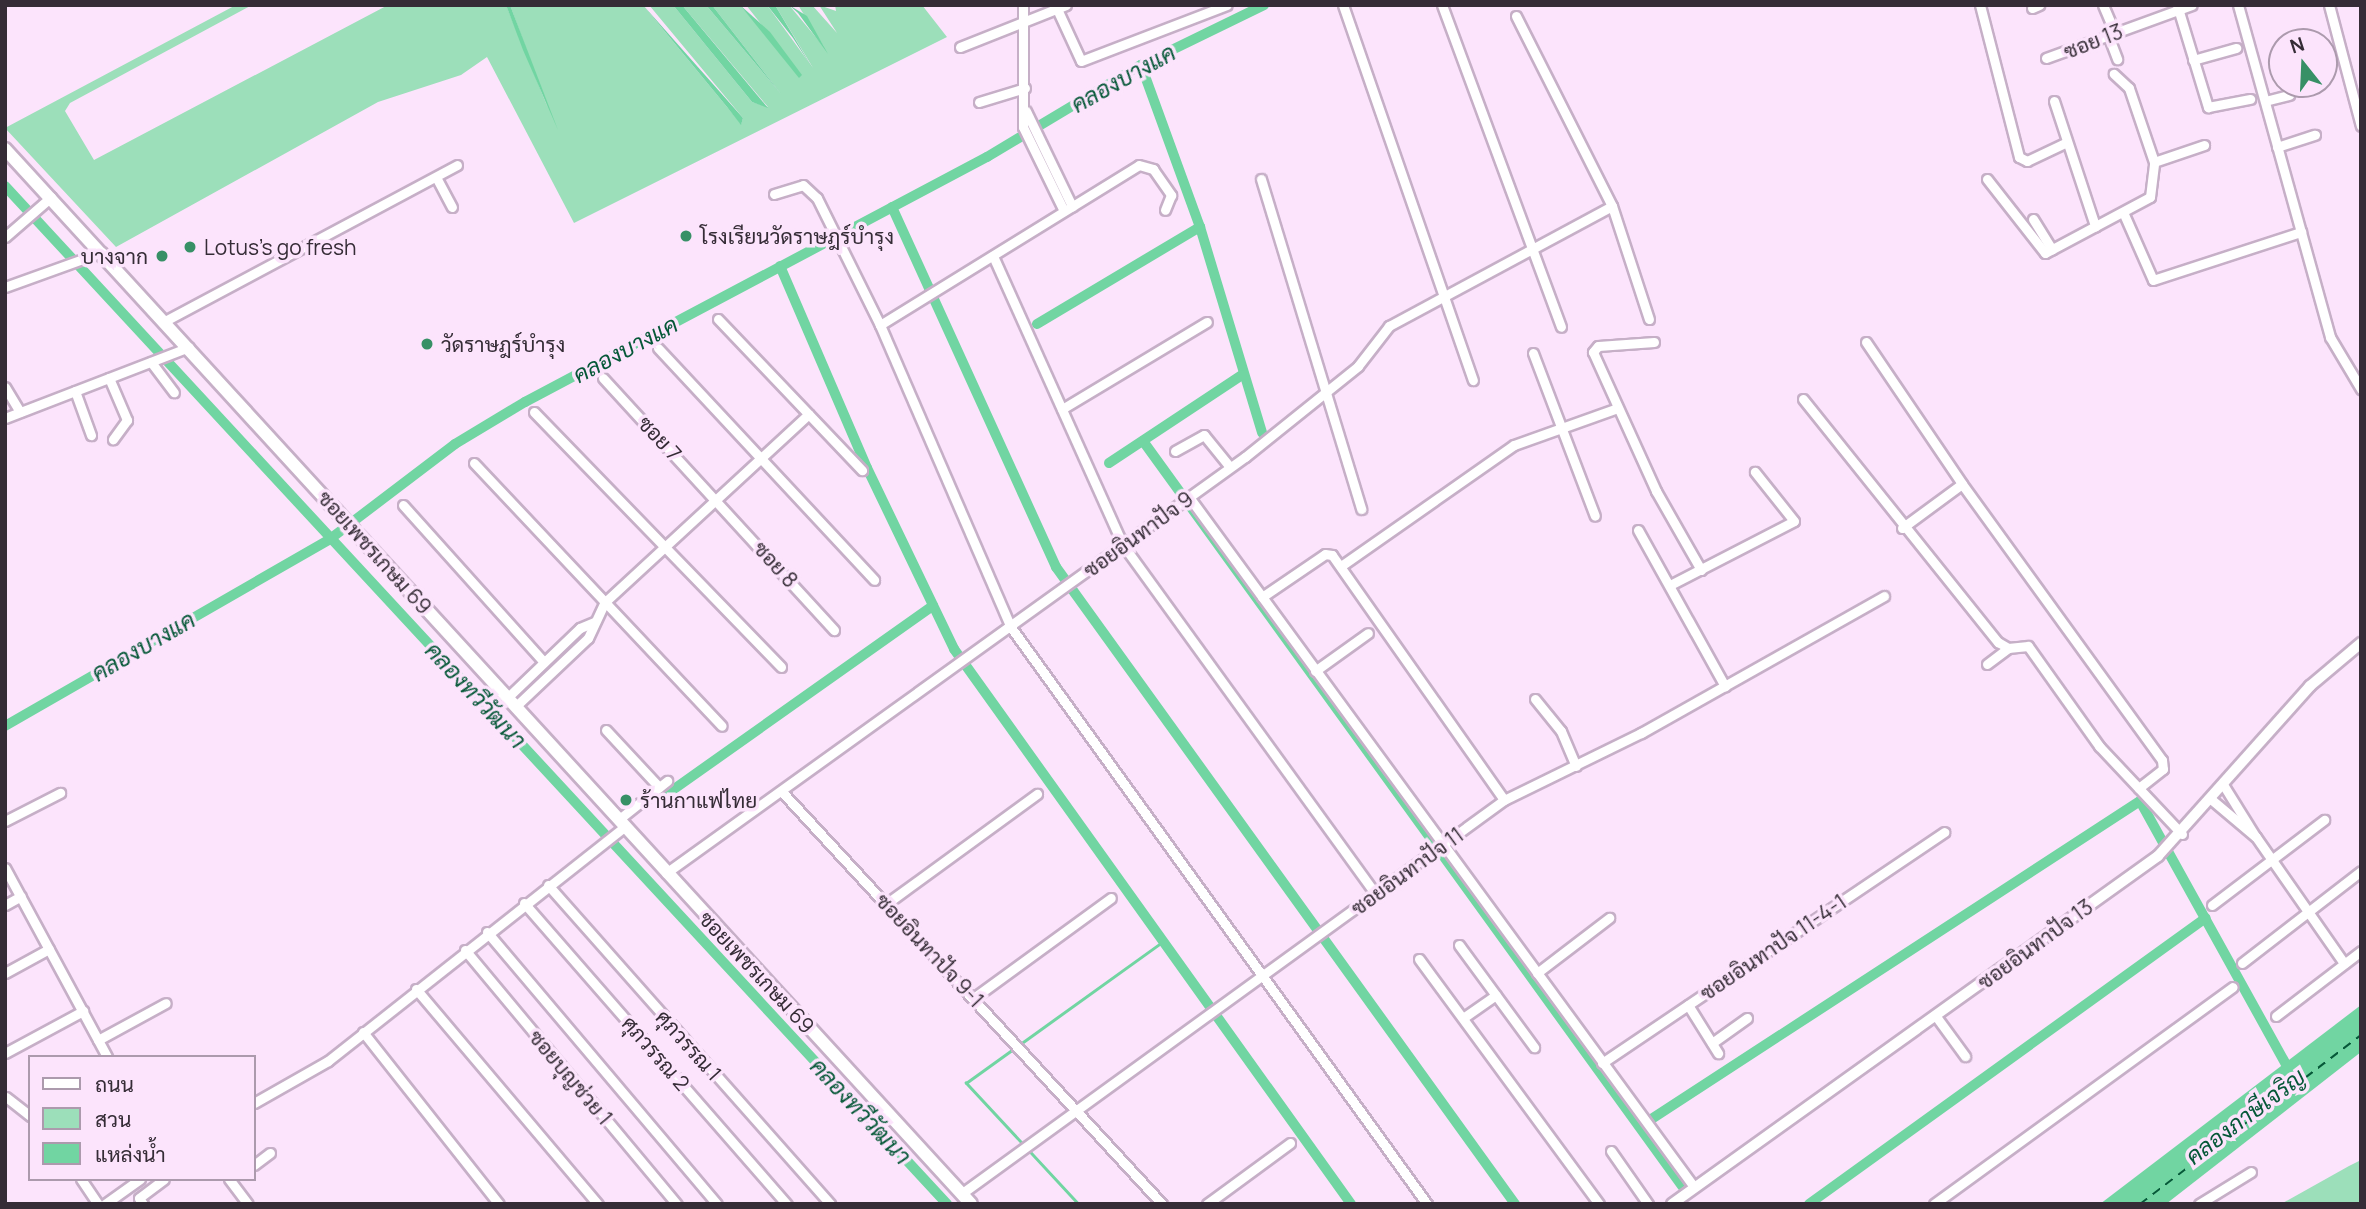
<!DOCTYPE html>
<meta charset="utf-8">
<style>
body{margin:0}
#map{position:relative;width:2366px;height:1209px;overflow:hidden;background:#fce4fc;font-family:Manrope,Sarabun,sans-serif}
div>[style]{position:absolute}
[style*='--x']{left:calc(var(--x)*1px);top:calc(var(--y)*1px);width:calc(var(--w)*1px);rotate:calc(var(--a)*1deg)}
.green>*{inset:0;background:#9cdfba}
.water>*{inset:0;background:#71d5a2}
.stream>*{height:2.5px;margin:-1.25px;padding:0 1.25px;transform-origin:1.25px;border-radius:1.25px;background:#71d5a2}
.canal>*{height:10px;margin:-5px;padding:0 5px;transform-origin:5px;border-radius:5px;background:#71d5a2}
.ferry>*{height:2px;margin-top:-1px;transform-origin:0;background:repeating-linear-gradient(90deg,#065838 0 9px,transparent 0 16px)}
.roads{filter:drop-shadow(2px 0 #c6afc7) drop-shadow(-2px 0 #c6afc7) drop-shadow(0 2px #c6afc7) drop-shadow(0 -2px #c6afc7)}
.minor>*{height:9px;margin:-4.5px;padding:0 4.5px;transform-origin:4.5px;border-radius:4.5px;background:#fff}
.tertiary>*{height:10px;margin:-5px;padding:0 5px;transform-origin:5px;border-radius:5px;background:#fff}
.secondary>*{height:12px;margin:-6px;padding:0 6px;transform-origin:6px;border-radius:6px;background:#fff}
.dots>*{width:19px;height:19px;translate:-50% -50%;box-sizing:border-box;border:4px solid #fce4fc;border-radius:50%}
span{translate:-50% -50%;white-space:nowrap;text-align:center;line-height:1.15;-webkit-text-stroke:7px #fce4fc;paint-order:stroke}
.street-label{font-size:21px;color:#352c36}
.poi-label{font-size:21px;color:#352c36}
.left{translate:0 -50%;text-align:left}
.right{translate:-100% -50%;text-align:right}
.water-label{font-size:23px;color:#065838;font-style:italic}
.frame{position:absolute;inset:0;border:7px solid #352c36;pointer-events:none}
.legend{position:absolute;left:28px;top:1055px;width:228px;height:126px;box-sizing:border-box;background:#fce4fc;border:2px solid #ac9aad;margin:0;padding:9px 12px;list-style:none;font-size:21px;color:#352c36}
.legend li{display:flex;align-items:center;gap:14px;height:35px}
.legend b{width:35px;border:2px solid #ac9aad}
.north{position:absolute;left:2268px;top:28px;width:70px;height:70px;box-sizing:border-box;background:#fce4fc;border:2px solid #ac9aad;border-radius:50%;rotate:342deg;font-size:19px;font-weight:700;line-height:28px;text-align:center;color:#352c36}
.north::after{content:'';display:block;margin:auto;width:24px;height:32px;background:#379066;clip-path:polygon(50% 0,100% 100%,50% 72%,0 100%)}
</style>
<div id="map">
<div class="green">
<i style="clip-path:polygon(236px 5px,252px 5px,70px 103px,65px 111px,94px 160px,388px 5px,506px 5px,548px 108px,510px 5px,643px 5px,741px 124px,743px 118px,649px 5px,673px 5px,752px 102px,768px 107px,682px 5px,706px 5px,781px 94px,712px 5px,740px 5px,802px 76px,746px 5px,767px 5px,813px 68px,775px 5px,789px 5px,824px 47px,798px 5px,812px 5px,837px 33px,819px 5px,836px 11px,835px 5px,922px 5px,947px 37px,574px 223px,487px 57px,461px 75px,378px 102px,116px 247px,5px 128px)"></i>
<i style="clip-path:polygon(2361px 1160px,2361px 1204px,2281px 1204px,2349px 1166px)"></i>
</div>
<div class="water">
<i style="clip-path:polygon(506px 5px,510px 5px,558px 130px,523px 50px)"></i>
<i style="clip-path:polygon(643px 5px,743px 118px,741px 125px,727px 107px)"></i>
<i style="clip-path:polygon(673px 5px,682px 5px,768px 108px,752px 102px)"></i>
<i style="clip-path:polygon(706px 5px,712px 5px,781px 94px)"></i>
<i style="clip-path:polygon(740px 5px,770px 32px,802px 75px,799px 78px)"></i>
<i style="clip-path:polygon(767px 5px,775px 5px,813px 69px,793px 38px)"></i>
<i style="clip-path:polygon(789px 5px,807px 16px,828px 54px,798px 13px)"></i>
<i style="clip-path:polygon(2361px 1005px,2361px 1052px,2166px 1204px,2100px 1204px)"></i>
</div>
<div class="stream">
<i style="--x:1078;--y:1204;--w:165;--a:-132.8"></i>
<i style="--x:966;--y:1083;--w:240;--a:-35.7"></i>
</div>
<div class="canal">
<i style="--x:1141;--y:65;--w:172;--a:70"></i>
<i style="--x:1200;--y:227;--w:215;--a:73.2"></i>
<i style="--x:5;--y:186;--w:1387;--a:47.22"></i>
<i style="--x:892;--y:207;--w:396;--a:65.5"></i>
<i style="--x:1056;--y:567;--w:785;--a:54.22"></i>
<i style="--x:780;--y:266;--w:220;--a:66.7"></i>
<i style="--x:867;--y:468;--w:201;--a:64.3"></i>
<i style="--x:954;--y:649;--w:682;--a:54.42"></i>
<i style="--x:1037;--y:324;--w:190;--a:-30.8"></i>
<i style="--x:1143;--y:441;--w:920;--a:54.11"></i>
<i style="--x:1109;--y:463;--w:159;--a:-33.5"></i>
<i style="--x:5;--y:726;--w:375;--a:-29.9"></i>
<i style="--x:330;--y:539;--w:157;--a:-37.2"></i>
<i style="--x:455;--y:444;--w:82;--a:-31"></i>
<i style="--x:525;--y:402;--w:523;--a:-27.94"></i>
<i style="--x:987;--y:157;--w:179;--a:-30.9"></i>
<i style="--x:1141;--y:65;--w:137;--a:-26"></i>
<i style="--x:667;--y:794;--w:326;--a:-35.3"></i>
<i style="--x:1653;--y:1118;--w:581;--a:-33.06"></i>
<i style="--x:2140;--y:801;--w:311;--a:61"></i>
<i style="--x:1809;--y:1204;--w:489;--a:-35.8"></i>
</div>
<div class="ferry">
<i style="--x:2140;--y:1204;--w:278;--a:-37.4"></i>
</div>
<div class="roads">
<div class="minor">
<i style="--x:1023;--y:5;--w:122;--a:90"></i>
<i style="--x:1023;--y:127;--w:93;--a:64"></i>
<i style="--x:1343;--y:5;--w:397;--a:70.9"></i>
<i style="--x:1442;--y:5;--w:343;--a:69.7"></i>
<i style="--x:1980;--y:5;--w:157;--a:75.6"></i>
<i style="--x:2019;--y:157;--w:9;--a:27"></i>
<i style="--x:2027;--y:161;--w:42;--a:-25.3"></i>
<i style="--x:2103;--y:5;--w:30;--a:67"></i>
<i style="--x:2177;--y:5;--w:107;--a:73.1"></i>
<i style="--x:2208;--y:107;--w:43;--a:-10.8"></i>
<i style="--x:2238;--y:5;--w:345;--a:74.5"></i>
<i style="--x:2330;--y:337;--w:61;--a:59.2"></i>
<i style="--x:2329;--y:5;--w:125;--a:75.2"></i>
<i style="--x:2032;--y:8;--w:8;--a:-23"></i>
<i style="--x:1057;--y:9;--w:57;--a:65.2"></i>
<i style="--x:1081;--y:61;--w:156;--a:-21"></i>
<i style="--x:1516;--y:16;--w:213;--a:63.2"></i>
<i style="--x:1612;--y:206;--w:119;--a:71.9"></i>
<i style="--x:2108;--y:35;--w:26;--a:69"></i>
<i style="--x:960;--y:47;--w:114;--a:-21.6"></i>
<i style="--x:2046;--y:58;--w:155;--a:-20"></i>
<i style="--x:2193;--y:60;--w:45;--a:-15.6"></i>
<i style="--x:2054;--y:101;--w:132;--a:71.8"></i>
<i style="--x:2265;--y:101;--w:25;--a:-14"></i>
<i style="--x:979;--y:102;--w:48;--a:-16.9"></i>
<i style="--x:1026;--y:111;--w:106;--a:64.2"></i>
<i style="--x:2277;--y:147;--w:40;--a:-18"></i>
<i style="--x:2154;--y:162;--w:53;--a:-18.8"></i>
<i style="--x:436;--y:177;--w:34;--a:62"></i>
<i style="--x:1261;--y:179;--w:345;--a:73.1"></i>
<i style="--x:1987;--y:179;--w:94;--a:51.9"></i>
<i style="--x:2045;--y:253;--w:119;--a:-28.1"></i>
<i style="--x:2150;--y:197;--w:35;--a:-83"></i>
<i style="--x:2154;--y:162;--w:78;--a:-108.7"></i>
<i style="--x:2129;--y:88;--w:21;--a:-137"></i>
<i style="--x:774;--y:194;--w:30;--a:-17"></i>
<i style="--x:803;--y:185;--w:19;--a:43"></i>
<i style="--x:817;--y:198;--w:142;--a:63.6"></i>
<i style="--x:880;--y:325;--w:328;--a:66.6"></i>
<i style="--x:1010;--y:626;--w:713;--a:54.19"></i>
<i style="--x:2123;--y:212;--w:74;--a:66.2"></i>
<i style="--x:2153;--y:280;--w:156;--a:-18"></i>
<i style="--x:2033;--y:219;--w:36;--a:58"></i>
<i style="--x:5;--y:237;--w:61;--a:-41"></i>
<i style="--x:993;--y:256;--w:317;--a:65.8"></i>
<i style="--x:1123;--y:545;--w:431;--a:54.1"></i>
<i style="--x:5;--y:287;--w:103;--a:-19.8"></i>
<i style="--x:718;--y:319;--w:209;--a:46.4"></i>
<i style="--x:165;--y:321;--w:331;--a:-28.1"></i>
<i style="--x:880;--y:325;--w:304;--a:-31.7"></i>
<i style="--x:1139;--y:165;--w:15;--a:16"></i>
<i style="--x:1153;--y:169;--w:32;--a:55"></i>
<i style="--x:1171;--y:195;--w:16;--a:112"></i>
<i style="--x:1654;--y:342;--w:56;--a:175.9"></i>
<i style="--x:1598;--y:346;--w:8;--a:130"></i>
<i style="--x:1593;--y:352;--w:153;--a:65.6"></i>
<i style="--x:1656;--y:491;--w:91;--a:60.3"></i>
<i style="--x:1866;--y:342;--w:171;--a:55.9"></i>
<i style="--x:658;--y:348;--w:317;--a:47"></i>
<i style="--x:1533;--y:353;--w:174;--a:69.2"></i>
<i style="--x:151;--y:362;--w:38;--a:53"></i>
<i style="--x:109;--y:378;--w:46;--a:66.8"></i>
<i style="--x:127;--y:420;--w:24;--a:126"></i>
<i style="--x:603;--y:378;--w:342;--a:47.5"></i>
<i style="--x:5;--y:387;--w:29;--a:59"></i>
<i style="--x:75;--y:391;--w:47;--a:70"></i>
<i style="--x:1803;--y:399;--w:312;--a:51.3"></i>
<i style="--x:1998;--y:642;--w:12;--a:31"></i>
<i style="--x:2008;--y:648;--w:20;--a:-6"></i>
<i style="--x:2028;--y:646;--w:123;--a:54.6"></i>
<i style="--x:2099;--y:746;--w:121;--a:46.7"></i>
<i style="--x:1062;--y:409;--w:169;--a:-31"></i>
<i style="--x:534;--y:412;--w:355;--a:45.9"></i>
<i style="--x:5;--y:418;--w:197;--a:-21.1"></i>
<i style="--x:1175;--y:451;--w:33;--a:-29"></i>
<i style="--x:1204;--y:435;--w:41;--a:50.9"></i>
<i style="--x:474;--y:463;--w:361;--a:46.7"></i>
<i style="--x:1189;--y:497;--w:855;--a:53.8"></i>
<i style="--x:403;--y:505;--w:211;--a:48.1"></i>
<i style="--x:1902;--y:528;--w:74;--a:-36.3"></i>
<i style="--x:1962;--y:484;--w:341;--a:54.1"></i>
<i style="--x:2162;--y:760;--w:9;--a:84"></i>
<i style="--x:2163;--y:769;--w:31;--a:142"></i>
<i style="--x:1638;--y:530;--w:179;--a:60.9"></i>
<i style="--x:1341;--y:566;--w:211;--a:-35"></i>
<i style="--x:1514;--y:445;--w:107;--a:-19.6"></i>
<i style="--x:1672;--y:584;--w:137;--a:-27.3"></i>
<i style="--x:1794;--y:521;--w:63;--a:-128.5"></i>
<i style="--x:1262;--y:597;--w:76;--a:-34.3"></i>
<i style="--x:1325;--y:554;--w:7;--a:8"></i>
<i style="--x:1332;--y:555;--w:299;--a:54.9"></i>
<i style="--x:1987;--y:664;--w:26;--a:-37"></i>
<i style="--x:1315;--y:671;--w:65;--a:-35.6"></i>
<i style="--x:507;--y:698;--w:101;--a:-43.8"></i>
<i style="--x:580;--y:628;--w:15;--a:-23"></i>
<i style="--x:1535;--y:699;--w:41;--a:50.9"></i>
<i style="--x:1561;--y:731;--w:38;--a:67"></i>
<i style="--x:515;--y:707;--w:100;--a:-43.4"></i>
<i style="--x:588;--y:638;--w:40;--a:-65"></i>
<i style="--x:605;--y:602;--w:277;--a:-42.7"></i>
<i style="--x:606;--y:730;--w:78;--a:47.1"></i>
<i style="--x:2224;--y:786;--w:59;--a:58.2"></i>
<i style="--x:783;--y:793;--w:559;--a:47.32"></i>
<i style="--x:2212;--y:800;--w:57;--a:40.1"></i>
<i style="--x:2256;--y:837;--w:154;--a:55.1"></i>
<i style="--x:618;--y:820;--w:63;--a:-38.5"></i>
<i style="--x:5;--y:821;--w:62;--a:-27"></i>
<i style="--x:5;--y:868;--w:215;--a:61.6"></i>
<i style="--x:666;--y:873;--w:713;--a:-35.7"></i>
<i style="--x:1245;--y:457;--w:145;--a:-38.8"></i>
<i style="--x:1358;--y:366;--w:51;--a:-52.2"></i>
<i style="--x:1389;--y:326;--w:253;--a:-28.3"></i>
<i style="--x:548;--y:885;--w:426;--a:48.5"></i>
<i style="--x:524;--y:903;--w:400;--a:48.9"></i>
<i style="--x:886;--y:904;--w:187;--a:-36.1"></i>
<i style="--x:5;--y:905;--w:18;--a:-29"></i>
<i style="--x:2212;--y:905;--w:141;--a:-37.2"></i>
<i style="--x:487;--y:932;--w:356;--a:49.8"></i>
<i style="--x:1459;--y:945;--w:127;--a:53.7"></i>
<i style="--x:465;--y:950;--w:331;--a:50.2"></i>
<i style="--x:1419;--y:959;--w:304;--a:53.7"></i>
<i style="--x:2242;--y:963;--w:150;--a:-37.7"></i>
<i style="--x:5;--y:973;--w:50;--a:-28.6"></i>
<i style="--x:1537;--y:973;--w:91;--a:-37.4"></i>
<i style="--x:416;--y:989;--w:282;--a:49.8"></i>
<i style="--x:975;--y:997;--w:168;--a:-36.1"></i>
<i style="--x:1688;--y:1005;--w:57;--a:58"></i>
<i style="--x:1935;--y:1015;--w:51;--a:53.8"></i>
<i style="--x:2276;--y:1016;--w:107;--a:-37.4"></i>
<i style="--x:1463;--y:1018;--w:40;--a:-34.9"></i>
<i style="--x:363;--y:1032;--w:219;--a:51.7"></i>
<i style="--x:98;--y:1040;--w:77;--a:-28.6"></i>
<i style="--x:1712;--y:1043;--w:43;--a:-35.5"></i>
<i style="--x:5;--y:1053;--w:89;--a:-28.3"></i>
<i style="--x:1602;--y:1063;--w:413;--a:-34"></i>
<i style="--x:6;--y:1097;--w:31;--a:38"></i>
<i style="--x:254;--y:1103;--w:85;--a:-29.6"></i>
<i style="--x:328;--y:1061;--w:377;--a:-38.3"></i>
<i style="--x:1611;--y:1151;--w:65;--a:55.1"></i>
<i style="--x:254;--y:1165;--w:20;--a:-37"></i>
<i style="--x:81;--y:1179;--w:30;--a:56"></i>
<i style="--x:229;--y:1179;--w:31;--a:53"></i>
<i style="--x:961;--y:1194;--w:671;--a:-35.96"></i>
<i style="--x:1504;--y:800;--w:153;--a:-26.1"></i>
<i style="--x:1641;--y:733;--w:279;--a:-29.4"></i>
<i style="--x:105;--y:1204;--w:43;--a:-35.5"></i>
<i style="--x:143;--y:1204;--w:7;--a:-124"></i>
<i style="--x:139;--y:1198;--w:31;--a:-37"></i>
<i style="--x:1207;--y:1204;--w:103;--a:-36.3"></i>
<i style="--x:1934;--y:1204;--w:369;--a:-36"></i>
<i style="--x:2199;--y:1204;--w:61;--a:-31.6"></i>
</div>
<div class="tertiary">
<i style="--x:1672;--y:1204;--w:598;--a:-35.6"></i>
<i style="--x:2158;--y:856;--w:228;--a:-48.2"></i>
<i style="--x:2310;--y:686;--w:67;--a:-40.1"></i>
</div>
<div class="secondary">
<i style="--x:5;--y:149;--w:1430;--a:47.52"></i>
</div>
</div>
<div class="dots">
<i style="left:686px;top:236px;background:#379066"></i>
<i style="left:190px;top:247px;background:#379066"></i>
<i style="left:162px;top:256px;background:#379066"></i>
<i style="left:427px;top:344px;background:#379066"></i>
<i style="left:626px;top:800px;background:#379066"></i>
</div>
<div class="street-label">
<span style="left:2093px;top:41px;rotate:-21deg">ซอย 13</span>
<span style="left:660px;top:438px;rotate:47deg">ซอย 7</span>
<span style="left:1138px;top:534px;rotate:-36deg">ซอยอินทาปัจ 9</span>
<span style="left:375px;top:552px;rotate:48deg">ซอยเพชรเกษม 69</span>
<span style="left:776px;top:564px;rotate:48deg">ซอย 8</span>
<span style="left:1407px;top:871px;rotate:-36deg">ซอยอินทาปัจ 11</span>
<span style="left:2035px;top:944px;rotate:-36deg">ซอยอินทาปัจ 13</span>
<span style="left:1773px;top:947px;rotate:-34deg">ซอยอินทาปัจ 11-4-1</span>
<span style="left:930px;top:950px;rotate:47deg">ซอยอินทาปัจ 9-1</span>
<span style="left:757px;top:972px;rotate:47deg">ซอยเพชรเกษม 69</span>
<span style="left:689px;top:1045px;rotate:48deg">ศุภวรรณ 1</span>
<span style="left:656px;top:1053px;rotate:49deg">ศุภวรรณ 2</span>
<span style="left:571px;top:1077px;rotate:50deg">ซอยบุญช่วย 1</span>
</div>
<div class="poi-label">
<span class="left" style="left:700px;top:236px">โรงเรียนวัดราษฎร์บำรุง</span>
<span class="left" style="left:204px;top:247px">Lotus's go fresh</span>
<span class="right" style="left:148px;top:256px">บางจาก</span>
<span class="left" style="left:441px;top:344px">วัดราษฎร์บำรุง</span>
<span class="left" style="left:640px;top:800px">ร้านกาแฟไทย</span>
</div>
<div class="water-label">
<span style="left:1123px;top:78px;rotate:-29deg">คลองบางแค</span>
<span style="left:625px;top:349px;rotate:-28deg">คลองบางแค</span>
<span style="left:143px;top:646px;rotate:-30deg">คลองบางแค</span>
<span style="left:476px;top:695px;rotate:47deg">คลองทวีวัฒนา</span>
<span style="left:861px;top:1111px;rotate:47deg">คลองทวีวัฒนา</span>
<span style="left:2245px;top:1116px;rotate:-37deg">คลองภาษีเจริญ</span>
</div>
<div class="frame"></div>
<ul class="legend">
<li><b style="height:9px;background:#fff"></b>ถนน</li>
<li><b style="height:19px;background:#9cdfba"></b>สวน</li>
<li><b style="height:19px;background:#71d5a2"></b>แหล่งน้ำ</li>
</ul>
<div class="north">N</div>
</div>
